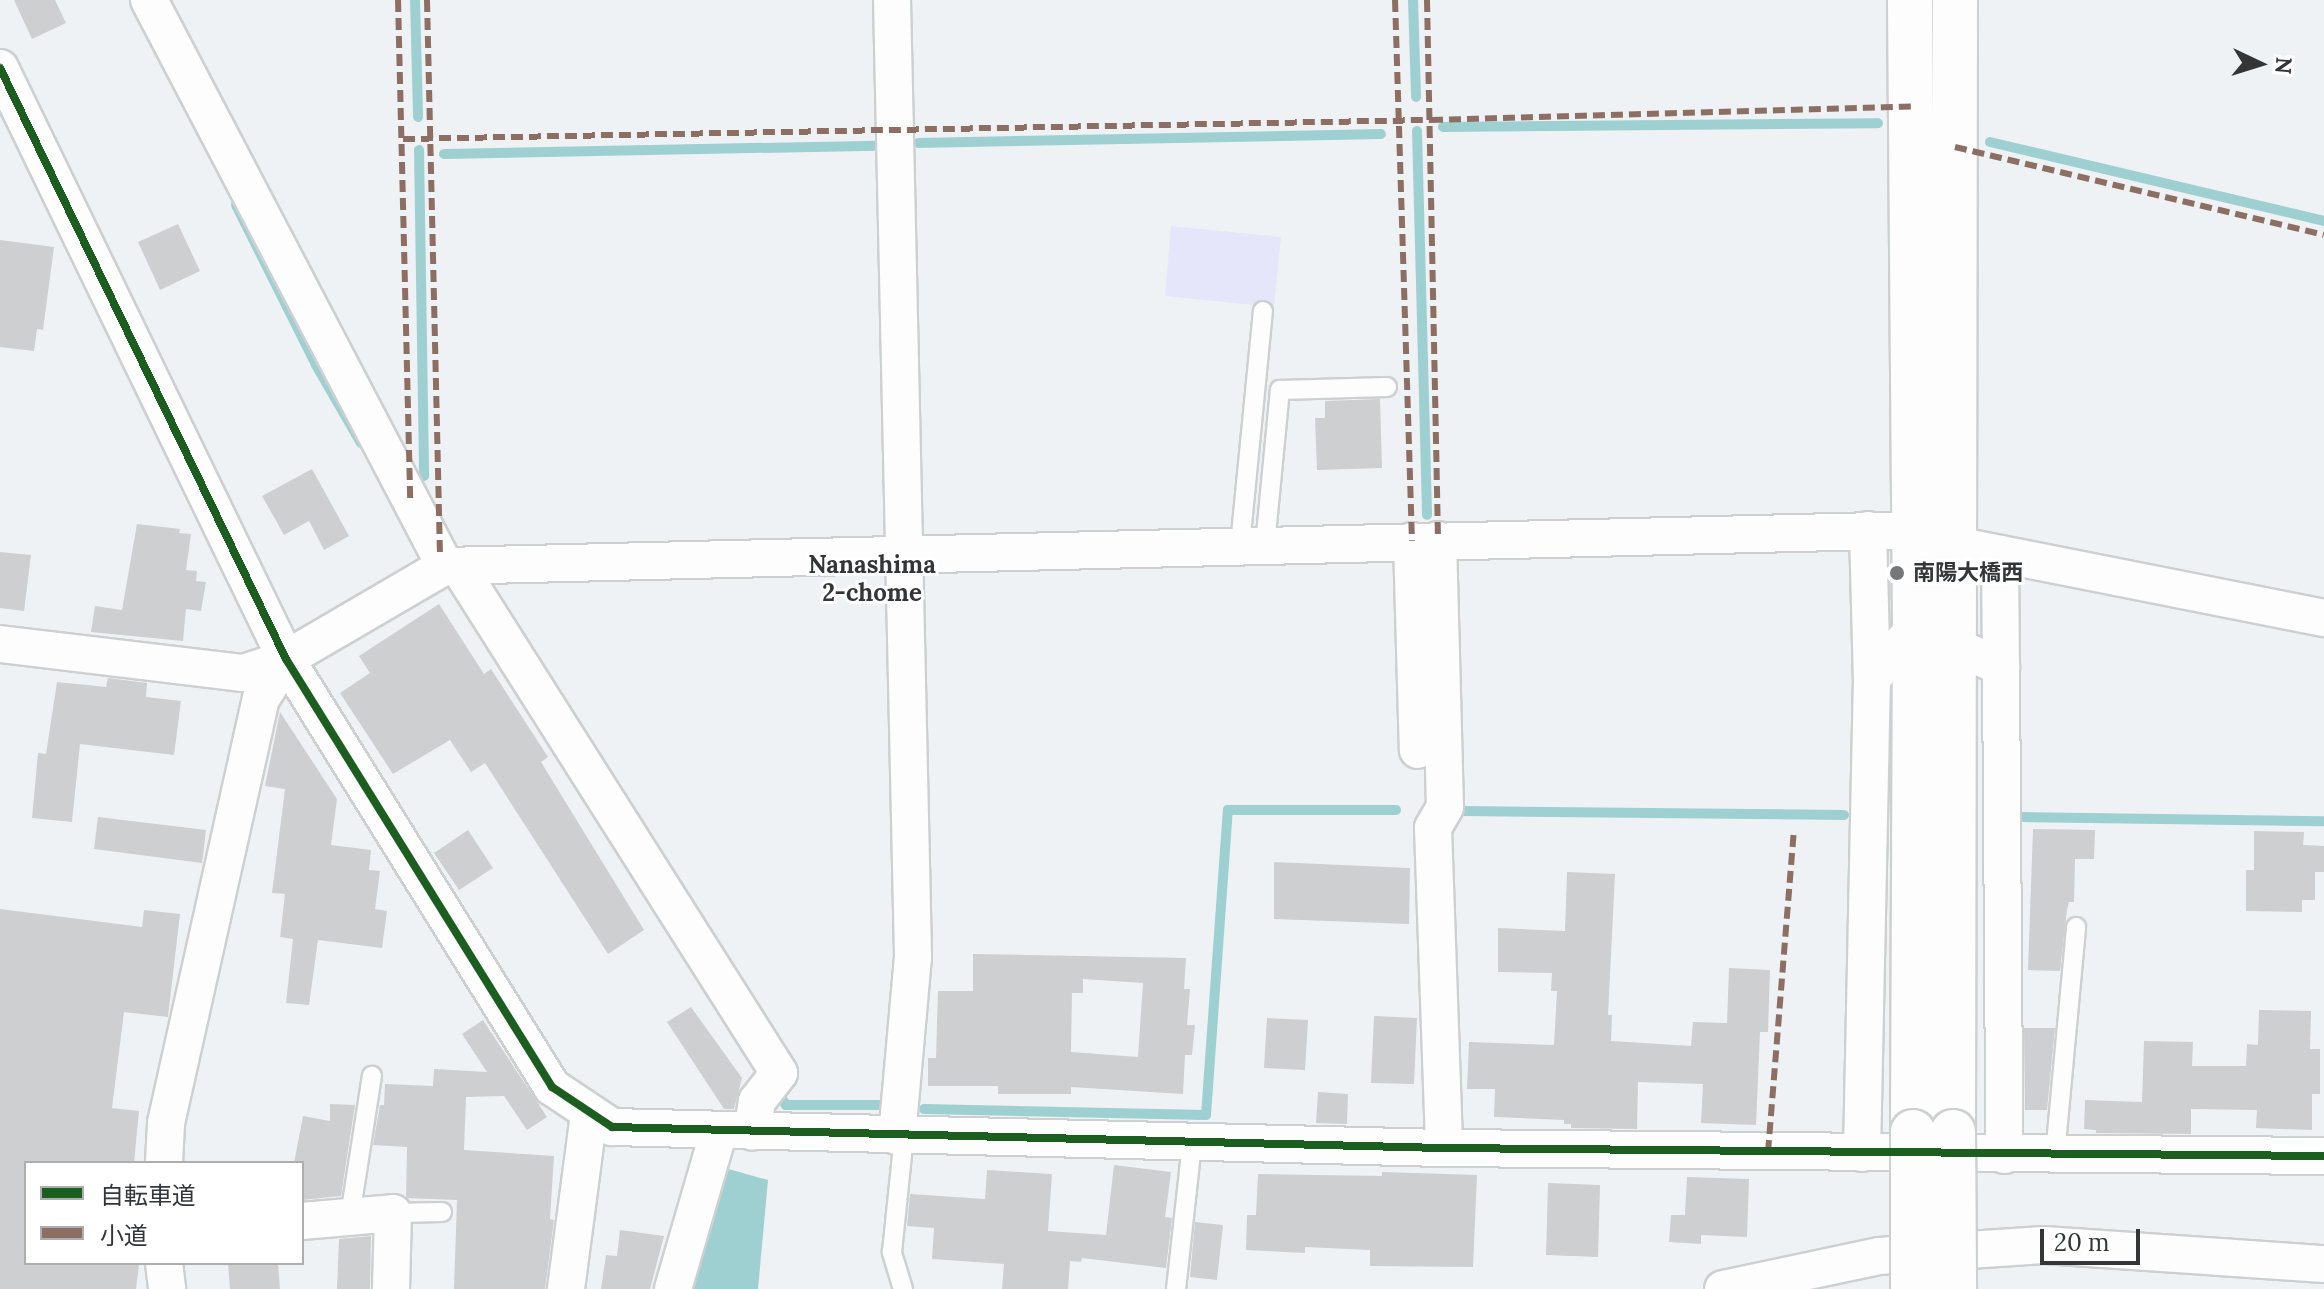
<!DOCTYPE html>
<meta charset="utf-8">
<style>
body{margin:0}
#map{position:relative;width:2324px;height:1289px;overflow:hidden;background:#eff2f4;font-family:Lora,"Noto Sans JP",serif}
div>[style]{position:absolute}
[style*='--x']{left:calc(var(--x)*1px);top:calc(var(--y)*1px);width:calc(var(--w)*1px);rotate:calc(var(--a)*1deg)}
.green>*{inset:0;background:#e6e6fa}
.water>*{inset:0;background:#9ed0d2}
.stream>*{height:10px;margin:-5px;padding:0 5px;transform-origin:5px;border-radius:5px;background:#9ed0d2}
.building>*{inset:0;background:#cdcfd1}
.roads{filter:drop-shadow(2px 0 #cdd0d1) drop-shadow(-2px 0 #cdd0d1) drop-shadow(0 2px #cdd0d1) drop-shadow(0 -2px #cdd0d1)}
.lane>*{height:18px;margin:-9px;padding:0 9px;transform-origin:9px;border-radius:9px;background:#fdfdfd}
.street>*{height:36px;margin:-18px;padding:0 18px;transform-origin:18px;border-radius:18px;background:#fdfdfd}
.secondary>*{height:44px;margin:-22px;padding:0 22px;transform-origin:22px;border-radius:22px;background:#fdfdfd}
.bridges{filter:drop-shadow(2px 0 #cdd0d1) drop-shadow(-2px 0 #cdd0d1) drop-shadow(0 2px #cdd0d1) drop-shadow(0 -2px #cdd0d1)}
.secondary-bridge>*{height:44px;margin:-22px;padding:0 22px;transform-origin:22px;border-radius:22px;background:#fdfdfd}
.quiet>*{height:6px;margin-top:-3px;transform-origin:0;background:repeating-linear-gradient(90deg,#8d6e63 0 12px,transparent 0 18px)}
.cycleway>*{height:8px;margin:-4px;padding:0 4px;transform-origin:4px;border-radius:4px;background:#1b5e20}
.dots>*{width:22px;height:22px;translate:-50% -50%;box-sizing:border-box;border:4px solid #fff;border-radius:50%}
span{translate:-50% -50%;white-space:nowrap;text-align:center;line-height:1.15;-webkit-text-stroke:6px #fff;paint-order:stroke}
.poi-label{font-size:22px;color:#333537;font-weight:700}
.left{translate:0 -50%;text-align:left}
.neighbourhood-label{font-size:24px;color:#333537;font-weight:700}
.legend{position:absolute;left:24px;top:1161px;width:280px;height:104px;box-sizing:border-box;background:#fff;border:2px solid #adaeaf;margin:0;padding:10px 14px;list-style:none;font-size:24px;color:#333537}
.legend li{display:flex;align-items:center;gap:16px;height:40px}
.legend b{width:40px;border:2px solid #adaeaf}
.north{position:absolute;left:2220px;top:24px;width:80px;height:80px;-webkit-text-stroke:6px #fff;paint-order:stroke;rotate:94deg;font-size:22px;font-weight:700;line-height:32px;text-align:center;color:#333537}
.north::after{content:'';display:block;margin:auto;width:28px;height:36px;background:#333537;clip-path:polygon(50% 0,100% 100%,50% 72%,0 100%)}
.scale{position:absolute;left:2040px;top:1229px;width:100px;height:36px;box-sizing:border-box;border:4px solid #333537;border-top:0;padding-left:10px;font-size:24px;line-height:28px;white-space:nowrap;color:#333537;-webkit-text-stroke:6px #fff;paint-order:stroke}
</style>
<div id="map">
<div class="green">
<i style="clip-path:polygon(1171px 226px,1281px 237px,1274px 307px,1165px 296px)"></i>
</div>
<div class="water">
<i style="clip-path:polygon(725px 1168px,768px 1180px,758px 1289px,687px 1289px)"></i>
</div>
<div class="stream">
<i style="--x:415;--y:0;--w:117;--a:88.5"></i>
<i style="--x:1413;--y:0;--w:97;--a:88.2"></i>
<i style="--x:1443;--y:127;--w:435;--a:-0.5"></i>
<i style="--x:1417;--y:131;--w:384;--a:88.5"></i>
<i style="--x:1990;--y:142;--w:343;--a:13.3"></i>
<i style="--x:918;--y:143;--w:463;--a:-1.1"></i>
<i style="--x:419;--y:150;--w:326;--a:89.1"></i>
<i style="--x:444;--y:154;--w:434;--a:-1.1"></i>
<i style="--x:236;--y:205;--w:179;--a:63.4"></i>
<i style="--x:316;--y:365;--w:90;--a:60"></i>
<i style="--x:1462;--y:811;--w:382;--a:0.6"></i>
<i style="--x:2023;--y:817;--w:301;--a:0.8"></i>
<i style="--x:779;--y:1094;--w:13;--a:58"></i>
<i style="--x:786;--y:1105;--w:96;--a:0"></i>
<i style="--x:924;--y:1109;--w:282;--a:1.2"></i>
<i style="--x:1206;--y:1115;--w:306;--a:-85.9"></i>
<i style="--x:1228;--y:810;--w:168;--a:0"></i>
</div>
<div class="building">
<i style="clip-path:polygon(14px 0,55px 0,66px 23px,32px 39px)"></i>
<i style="clip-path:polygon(178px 224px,200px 271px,160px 290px,138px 242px)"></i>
<i style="clip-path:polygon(0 240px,54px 247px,43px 330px,37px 329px,34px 351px,0 347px)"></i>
<i style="clip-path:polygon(1380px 399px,1382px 468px,1317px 470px,1315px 418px,1325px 418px,1325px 401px)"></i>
<i style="clip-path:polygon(312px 469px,349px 536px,324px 550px,309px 521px,284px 535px,262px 496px)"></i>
<i style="clip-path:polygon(137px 524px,180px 529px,179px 533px,191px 534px,186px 570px,197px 571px,196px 581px,206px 582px,201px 611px,186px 609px,183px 641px,91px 632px,95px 606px,122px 610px)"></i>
<i style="clip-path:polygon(0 552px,31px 555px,24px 611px,0 608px)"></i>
<i style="clip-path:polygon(439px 604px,484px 674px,491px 669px,548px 757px,541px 762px,644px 930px,608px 954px,485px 763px,471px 772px,450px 740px,393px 774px,340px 693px,370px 673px,359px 656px)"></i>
<i style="clip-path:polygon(108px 678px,147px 683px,146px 697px,181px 701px,174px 755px,80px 744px,72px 822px,32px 818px,38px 753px,46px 754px,57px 682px,106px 687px)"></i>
<i style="clip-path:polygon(280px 712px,337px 799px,331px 845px,371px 850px,369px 870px,380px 871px,375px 909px,387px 911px,382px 948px,318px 940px,309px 1005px,286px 1003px,293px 939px,280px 937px,285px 894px,272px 893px,285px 789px,265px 786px)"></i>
<i style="clip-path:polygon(98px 817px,206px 830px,202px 863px,94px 849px)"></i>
<i style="clip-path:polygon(2033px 829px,2095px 830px,2094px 859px,2075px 859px,2074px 902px,2069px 902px,2067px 910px,2060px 971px,2028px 970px)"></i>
<i style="clip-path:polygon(468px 830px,493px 868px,459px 890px,434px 853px)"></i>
<i style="clip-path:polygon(2254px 831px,2304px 832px,2303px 845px,2324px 846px,2324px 872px,2315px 872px,2315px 900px,2302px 900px,2302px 912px,2246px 911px,2246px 870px,2254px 870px)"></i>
<i style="clip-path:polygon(1274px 862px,1410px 868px,1409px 924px,1274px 919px)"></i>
<i style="clip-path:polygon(1567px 872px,1615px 874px,1608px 1015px,1612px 1015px,1611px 1041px,1691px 1046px,1693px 1022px,1727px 1023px,1729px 968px,1770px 970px,1768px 1032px,1760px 1032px,1756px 1125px,1701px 1123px,1703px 1084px,1638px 1082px,1637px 1129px,1571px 1128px,1571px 1124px,1564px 1124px,1564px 1120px,1494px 1117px,1495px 1089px,1467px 1089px,1469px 1042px,1554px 1045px,1557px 991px,1551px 991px,1552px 973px,1498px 972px,1498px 928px,1565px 931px)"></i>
<i style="clip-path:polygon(0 909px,142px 927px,144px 910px,180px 914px,168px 1017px,124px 1012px,112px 1108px,139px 1111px,134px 1163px,26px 1163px,26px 1263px,139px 1265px,136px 1289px,0 1289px)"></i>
<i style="clip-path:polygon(evenodd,973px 954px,1186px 958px,1184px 989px,1190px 989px,1187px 1025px,1195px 1025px,1192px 1055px,1185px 1055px,1183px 1094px,1071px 1087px,1071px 1094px,998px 1094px,998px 1086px,928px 1086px,928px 1058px,936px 1058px,938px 991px,973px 991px,973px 954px,1083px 979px,1143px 983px,1138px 1057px,1071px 1052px,1072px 993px,1083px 993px,1083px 979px)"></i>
<i style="clip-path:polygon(691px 1007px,742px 1078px,734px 1109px,724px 1109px,667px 1022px)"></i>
<i style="clip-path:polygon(2259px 1010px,2311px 1011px,2310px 1049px,2320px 1049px,2320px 1094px,2312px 1094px,2312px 1130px,2256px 1128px,2257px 1110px,2191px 1109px,2191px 1134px,2096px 1133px,2096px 1130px,2084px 1129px,2085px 1100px,2142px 1102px,2144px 1041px,2193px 1042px,2192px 1066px,2246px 1066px,2247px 1044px,2258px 1045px)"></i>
<i style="clip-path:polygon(1374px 1016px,1417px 1018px,1414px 1084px,1371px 1083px)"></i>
<i style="clip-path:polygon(1267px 1018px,1308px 1020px,1305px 1070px,1264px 1068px)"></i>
<i style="clip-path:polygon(483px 1020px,547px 1117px,527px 1130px,504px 1096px,466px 1097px,464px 1150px,554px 1156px,550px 1219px,554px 1220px,545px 1289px,454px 1289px,457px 1200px,406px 1198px,407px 1147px,373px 1145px,380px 1105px,384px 1105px,385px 1084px,433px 1086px,434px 1069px,487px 1072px,462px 1034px)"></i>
<i style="clip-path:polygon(2024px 1028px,2055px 1028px,2047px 1110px,2025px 1110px)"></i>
<i style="clip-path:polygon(1318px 1092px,1348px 1094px,1347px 1124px,1316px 1123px)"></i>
<i style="clip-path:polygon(330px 1104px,355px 1105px,341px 1196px,302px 1200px,302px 1163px,294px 1163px,303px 1116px,330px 1121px)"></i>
<i style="clip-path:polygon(1114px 1165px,1171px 1172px,1165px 1217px,1172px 1218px,1166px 1268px,1082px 1258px,1081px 1262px,1070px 1261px,1068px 1289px,1002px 1289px,1004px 1264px,932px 1259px,934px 1228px,907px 1226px,910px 1194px,985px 1199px,987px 1170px,1052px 1174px,1048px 1231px,1106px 1235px)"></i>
<i style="clip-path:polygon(1382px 1172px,1477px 1175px,1473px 1267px,1370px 1266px,1370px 1250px,1305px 1247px,1305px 1253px,1246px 1250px,1247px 1215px,1256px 1215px,1258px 1174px,1382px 1176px)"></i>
<i style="clip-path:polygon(1687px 1177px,1749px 1179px,1747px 1237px,1701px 1235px,1701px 1244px,1669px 1242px,1671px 1215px,1685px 1215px)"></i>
<i style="clip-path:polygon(1548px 1183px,1600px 1185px,1598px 1257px,1546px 1255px)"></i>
<i style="clip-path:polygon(1195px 1222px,1223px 1225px,1217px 1280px,1190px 1277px)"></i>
<i style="clip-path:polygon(620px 1230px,664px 1236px,650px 1289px,601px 1289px,606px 1255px,617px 1256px)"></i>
<i style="clip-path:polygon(371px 1236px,370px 1289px,337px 1289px,339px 1239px)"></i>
<i style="clip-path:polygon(228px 1263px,278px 1263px,280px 1289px,230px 1289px)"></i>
</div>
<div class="roads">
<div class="lane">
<i style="--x:1240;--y:545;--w:235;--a:-84.4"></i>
<i style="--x:1265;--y:545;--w:156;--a:-84.5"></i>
<i style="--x:1280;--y:390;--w:107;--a:-1.6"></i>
<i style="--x:2055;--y:1155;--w:229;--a:-84.7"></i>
<i style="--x:393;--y:1213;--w:49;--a:-1.2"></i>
<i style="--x:350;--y:1216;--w:142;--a:-81.1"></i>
<i style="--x:903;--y:1289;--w:39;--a:-107"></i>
<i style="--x:892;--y:1252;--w:117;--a:-84.1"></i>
<i style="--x:1176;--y:1289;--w:147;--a:-83.7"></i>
</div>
<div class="street">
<i style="--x:149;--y:0;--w:639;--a:62.39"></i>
<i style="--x:892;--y:0;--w:957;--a:88.74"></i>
<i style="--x:913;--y:957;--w:180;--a:95.1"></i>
<i style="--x:0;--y:68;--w:657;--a:64.18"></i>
<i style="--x:286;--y:659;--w:504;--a:58.14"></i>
<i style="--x:552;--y:1087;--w:72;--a:33.7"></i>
<i style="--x:612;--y:1127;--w:832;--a:1.45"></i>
<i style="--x:1444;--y:1148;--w:880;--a:0.52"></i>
<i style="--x:1868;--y:530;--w:149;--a:88.5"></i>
<i style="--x:1438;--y:540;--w:267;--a:88.5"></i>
<i style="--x:1445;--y:807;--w:24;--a:120"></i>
<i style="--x:1433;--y:828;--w:320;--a:88"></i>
<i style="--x:1412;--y:541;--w:209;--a:88.4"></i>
<i style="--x:1955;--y:545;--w:376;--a:11.2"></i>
<i style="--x:2000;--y:554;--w:113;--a:89.5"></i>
<i style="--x:458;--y:566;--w:600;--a:57.66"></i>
<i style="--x:779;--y:1073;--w:36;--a:128"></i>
<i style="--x:757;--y:1101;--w:31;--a:99"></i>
<i style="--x:0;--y:644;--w:245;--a:6.8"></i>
<i style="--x:243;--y:673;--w:45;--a:-18"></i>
<i style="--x:286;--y:659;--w:184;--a:-30.3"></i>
<i style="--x:445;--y:566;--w:1469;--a:-1.4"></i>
<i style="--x:1955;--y:646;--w:51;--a:24.5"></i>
<i style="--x:2001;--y:667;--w:488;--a:89.6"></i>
<i style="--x:1862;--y:1153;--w:474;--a:-88.8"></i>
<i style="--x:1872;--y:679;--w:67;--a:-50.4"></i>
<i style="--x:164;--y:1163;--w:40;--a:-87.1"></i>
<i style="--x:166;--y:1123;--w:435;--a:-77.4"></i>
<i style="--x:261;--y:699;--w:47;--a:-58"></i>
<i style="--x:302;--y:1221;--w:91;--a:-5"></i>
<i style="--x:393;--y:1213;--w:76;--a:91.5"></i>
<i style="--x:164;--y:1263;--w:26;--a:83"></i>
<i style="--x:566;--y:1289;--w:177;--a:-82.5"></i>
<i style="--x:673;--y:1289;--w:165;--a:-73.8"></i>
<i style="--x:1723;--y:1289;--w:159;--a:-11.9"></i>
<i style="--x:1879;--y:1256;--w:165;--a:-3.8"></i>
<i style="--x:2044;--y:1245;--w:281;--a:3.9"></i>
</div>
<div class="secondary">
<i style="--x:1910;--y:0;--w:627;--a:89.54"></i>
<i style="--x:1915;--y:627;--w:505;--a:90.23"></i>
<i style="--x:1953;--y:1132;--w:1132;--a:-89.9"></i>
</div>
</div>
<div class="bridges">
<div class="secondary-bridge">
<i style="--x:1913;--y:1132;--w:157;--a:90"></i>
<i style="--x:1953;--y:1132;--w:157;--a:89.6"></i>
</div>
</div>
<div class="quiet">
<i style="--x:398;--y:0;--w:499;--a:88.6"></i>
<i style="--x:427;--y:0;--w:556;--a:88.66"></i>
<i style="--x:1395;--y:0;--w:541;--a:88.2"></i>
<i style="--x:1427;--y:0;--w:540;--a:88.83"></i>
<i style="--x:403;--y:139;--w:1028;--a:-1.06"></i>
<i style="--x:1431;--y:120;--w:480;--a:-1.6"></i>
<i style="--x:1955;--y:147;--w:379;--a:13.4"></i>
<i style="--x:1768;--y:1152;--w:323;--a:-85.4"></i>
</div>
<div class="cycleway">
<i style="--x:0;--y:68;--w:657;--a:64.18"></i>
<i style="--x:286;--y:659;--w:504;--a:58.14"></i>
<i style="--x:552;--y:1087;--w:72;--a:33.7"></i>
<i style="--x:612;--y:1127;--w:832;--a:1.45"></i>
<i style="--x:1444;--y:1148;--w:880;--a:0.52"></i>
</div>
<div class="dots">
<i style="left:1897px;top:573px;background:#757779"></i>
</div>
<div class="poi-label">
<span class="left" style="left:1913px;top:573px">南陽大橋西</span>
</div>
<div class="neighbourhood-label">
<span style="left:872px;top:579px">Nanashima<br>2-chome</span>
</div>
<ul class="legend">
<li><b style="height:10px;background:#1b5e20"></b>自転車道</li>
<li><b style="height:10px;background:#8d6e63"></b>小道</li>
</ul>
<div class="north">N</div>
<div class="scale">20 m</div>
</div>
